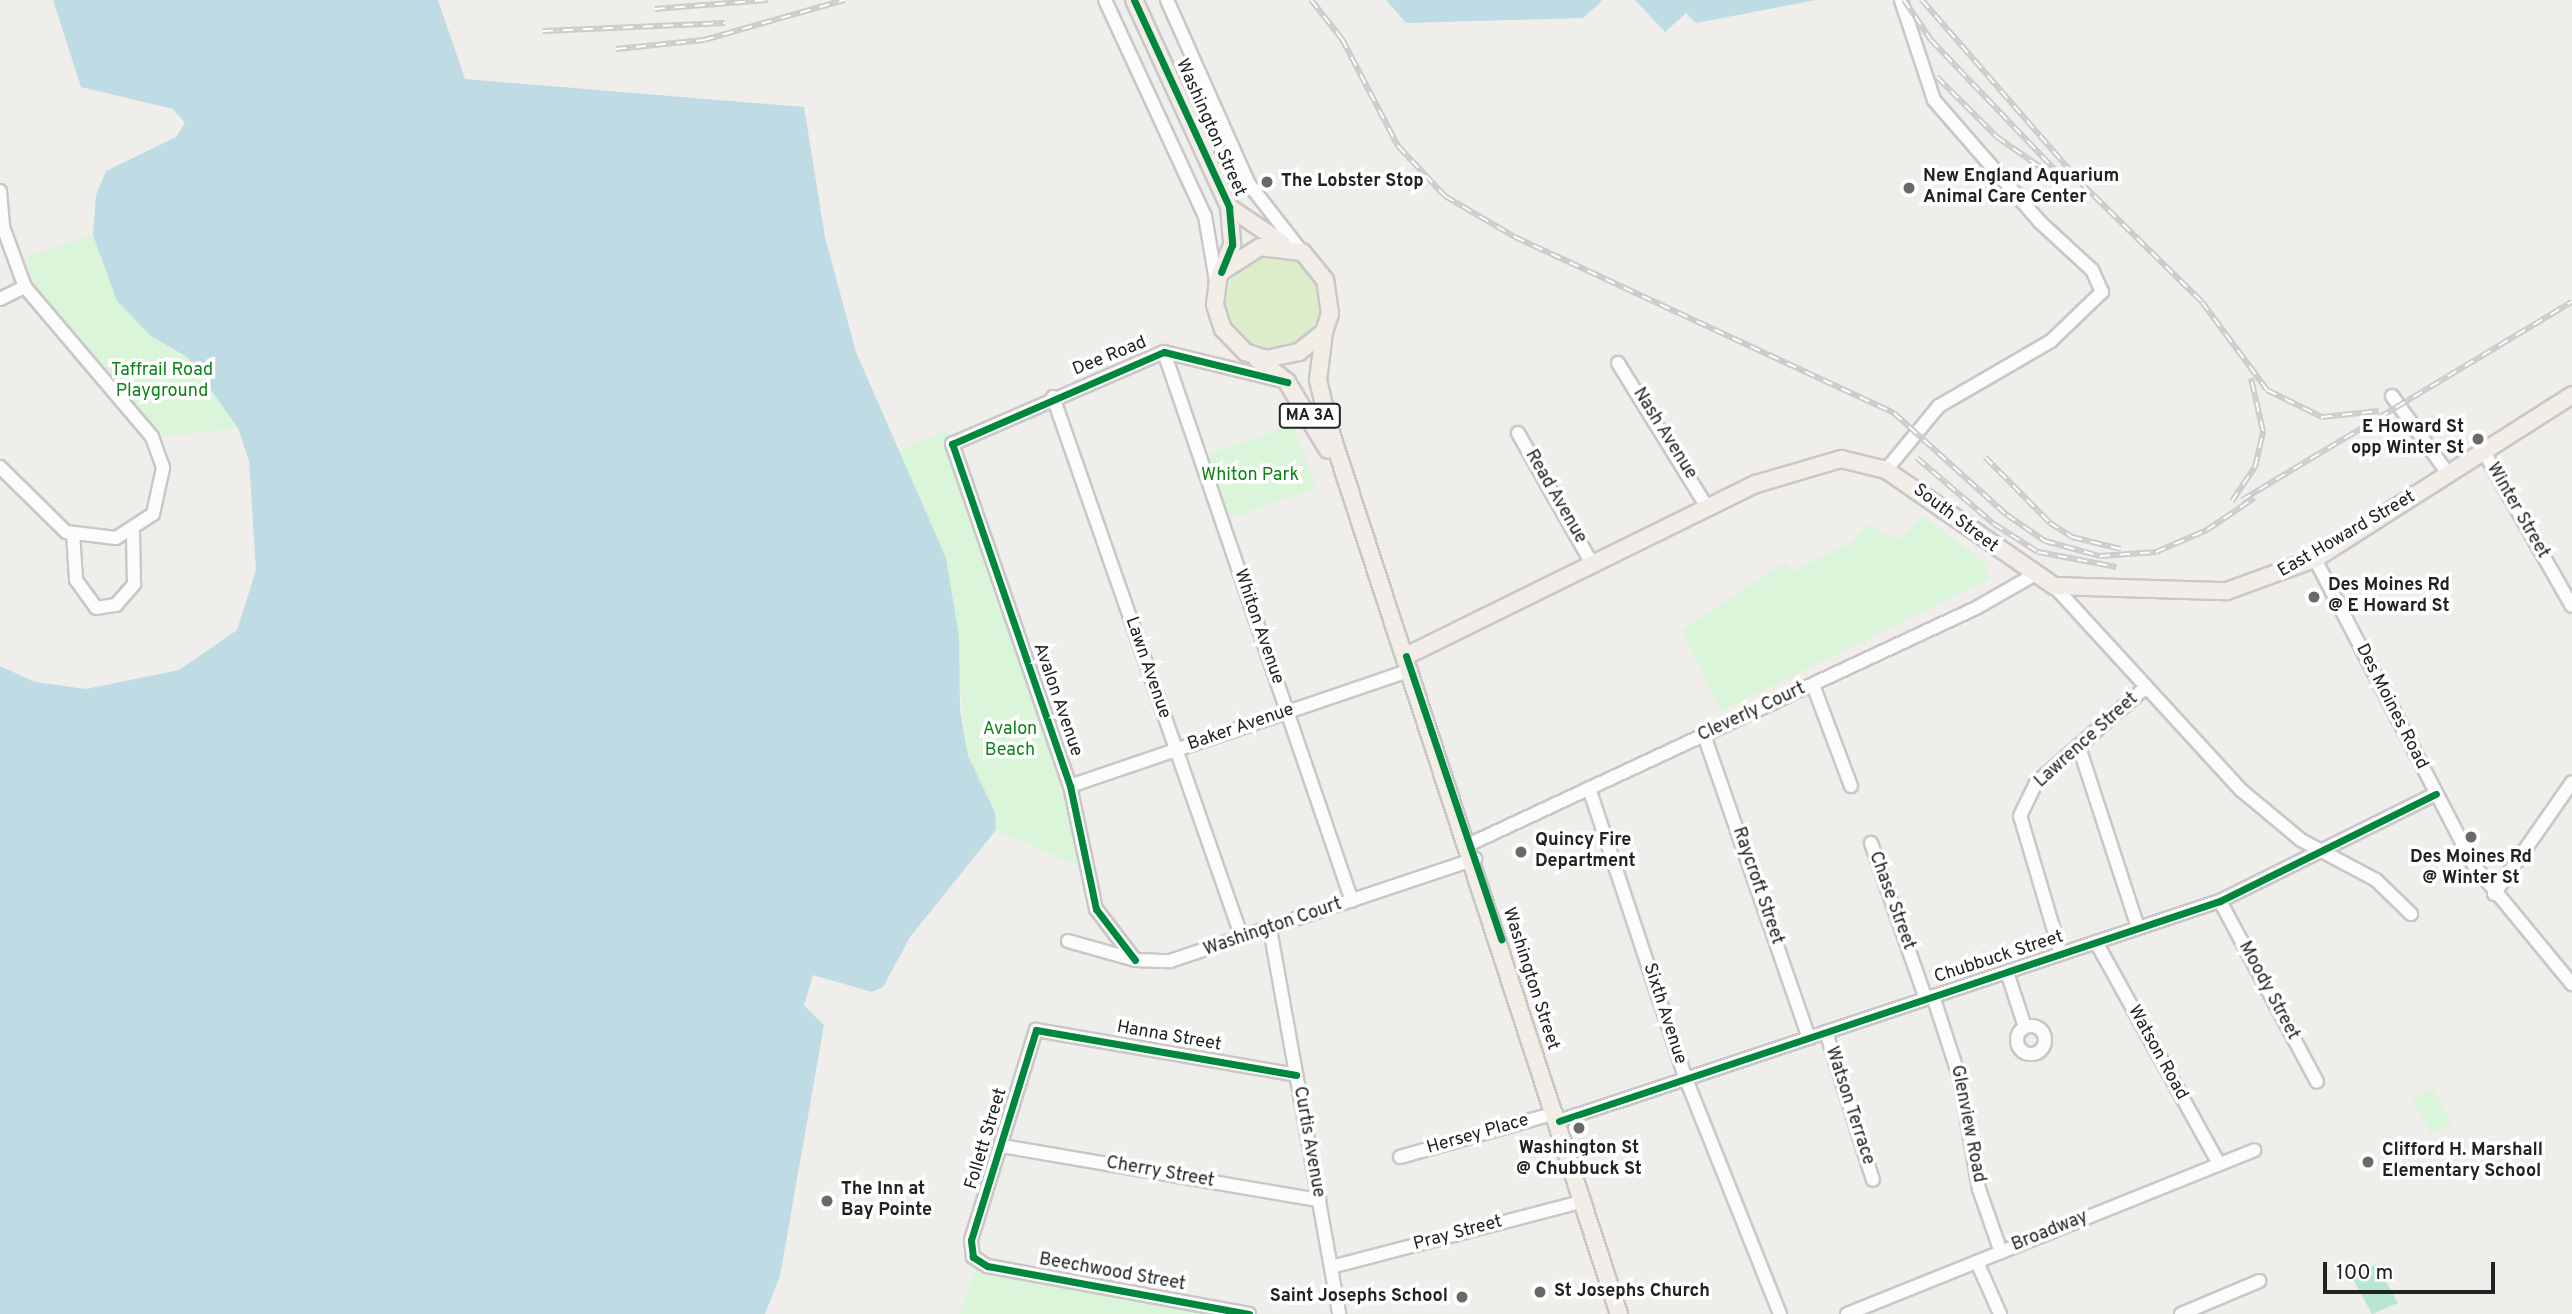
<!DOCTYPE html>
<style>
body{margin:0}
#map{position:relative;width:2572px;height:1314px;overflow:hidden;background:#f0eeeb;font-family:Overpass,sans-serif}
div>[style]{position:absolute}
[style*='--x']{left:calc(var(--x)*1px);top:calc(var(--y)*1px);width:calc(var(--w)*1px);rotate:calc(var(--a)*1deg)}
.grass>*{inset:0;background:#ddeccb}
.round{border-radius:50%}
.park>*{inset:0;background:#daf5da}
.pitch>*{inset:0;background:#b7e6d2}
.water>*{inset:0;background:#bfdbe3}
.roads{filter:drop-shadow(2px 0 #c9c8c7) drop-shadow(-2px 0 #c9c8c7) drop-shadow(0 2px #c9c8c7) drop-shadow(0 -2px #c9c8c7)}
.minor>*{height:12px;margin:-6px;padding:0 6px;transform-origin:6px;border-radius:6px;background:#fdfcfc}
.minor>.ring{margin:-6px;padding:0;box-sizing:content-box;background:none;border:12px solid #fdfcfc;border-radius:50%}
.major>*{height:16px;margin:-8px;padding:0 8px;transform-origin:8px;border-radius:8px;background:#f3ede7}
.rail>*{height:6px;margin-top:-3px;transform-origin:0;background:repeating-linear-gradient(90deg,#fff 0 10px,#ccc 0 20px);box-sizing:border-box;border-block:2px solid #ccc}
.cycleway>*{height:7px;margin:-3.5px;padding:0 3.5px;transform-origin:3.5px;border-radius:3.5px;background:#00873e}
.dots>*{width:19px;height:19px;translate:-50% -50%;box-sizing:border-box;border:4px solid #fff;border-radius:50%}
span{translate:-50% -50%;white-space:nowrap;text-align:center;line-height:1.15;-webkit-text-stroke:7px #fff;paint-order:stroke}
.shield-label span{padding:2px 5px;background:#fff;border:2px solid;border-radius:5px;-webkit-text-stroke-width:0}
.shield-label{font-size:16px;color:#222;font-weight:700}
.street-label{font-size:18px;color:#222}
.poi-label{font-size:18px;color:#222;font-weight:700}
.left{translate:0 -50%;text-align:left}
.right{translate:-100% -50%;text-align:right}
.park-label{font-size:18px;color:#0c8416}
.scale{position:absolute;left:2323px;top:1262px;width:172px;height:32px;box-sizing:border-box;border:4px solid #222;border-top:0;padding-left:9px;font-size:21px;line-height:24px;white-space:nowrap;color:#222;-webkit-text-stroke:5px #fff;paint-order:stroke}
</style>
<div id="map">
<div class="grass">
<i class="round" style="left:1225px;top:255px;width:96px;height:96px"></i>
</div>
<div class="park">
<i style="clip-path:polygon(93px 235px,117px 301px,151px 336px,187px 357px,238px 428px,164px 436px,46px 307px,23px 258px)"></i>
<i style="clip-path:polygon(1293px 425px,1316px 488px,1228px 519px,1205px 455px)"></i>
<i style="clip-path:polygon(947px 430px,1070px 786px,1090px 871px,996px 830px,995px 812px,968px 756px,946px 558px,899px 451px)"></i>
<i style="clip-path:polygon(1923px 515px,1985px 563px,1990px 578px,1721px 712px,1682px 630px,1787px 562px,1791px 572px,1849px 544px,1867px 525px,1899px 540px)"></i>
<i style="clip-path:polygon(2432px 1088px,2452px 1123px,2432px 1134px,2412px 1101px)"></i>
<i style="clip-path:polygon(975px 1269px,1160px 1303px,1215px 1314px,959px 1314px)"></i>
</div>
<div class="pitch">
<i style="clip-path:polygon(2376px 1264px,2398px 1303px,2372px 1314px,2352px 1277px)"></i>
</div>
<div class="water">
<i style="clip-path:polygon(53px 0,438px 0,465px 79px,804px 107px,825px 237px,856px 352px,946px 558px,959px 637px,960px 710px,968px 756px,995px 812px,996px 830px,910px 937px,883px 987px,872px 992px,813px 975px,804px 1005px,824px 1025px,780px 1276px,765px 1314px,0 1314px,0 666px,35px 682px,86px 689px,179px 670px,237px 630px,256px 570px,249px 461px,238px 428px,187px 357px,151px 336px,117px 301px,93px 235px,96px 195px,106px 171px,176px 137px,185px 123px,173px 109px,81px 87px)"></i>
<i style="clip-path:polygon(1386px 0,1601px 0,1602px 1px,1583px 18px,1406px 23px)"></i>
<i style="clip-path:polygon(1635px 0,1816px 0,1696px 23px,1686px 13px,1665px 32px)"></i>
</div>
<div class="roads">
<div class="minor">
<i style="--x:1105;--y:0;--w:238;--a:65.2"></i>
<i style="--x:1205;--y:216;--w:66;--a:80.4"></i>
<i style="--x:1167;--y:0;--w:201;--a:66"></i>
<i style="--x:1249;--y:184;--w:86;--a:52.1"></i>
<i style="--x:0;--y:191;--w:36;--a:85"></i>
<i style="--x:3;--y:227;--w:64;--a:69.9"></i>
<i style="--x:25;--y:287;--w:197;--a:49.7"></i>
<i style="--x:152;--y:437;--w:33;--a:70"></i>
<i style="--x:163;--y:468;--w:47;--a:102.3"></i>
<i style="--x:153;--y:514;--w:44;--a:147"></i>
<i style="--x:116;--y:538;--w:50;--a:-173.2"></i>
<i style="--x:66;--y:532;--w:93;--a:-135.4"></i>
<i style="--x:0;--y:299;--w:28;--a:-26"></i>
<i style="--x:1164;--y:352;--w:580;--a:71.1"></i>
<i style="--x:1618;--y:363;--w:169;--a:58.3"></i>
<i style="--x:2392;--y:396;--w:97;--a:54.2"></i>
<i style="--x:1053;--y:397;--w:573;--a:70.74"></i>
<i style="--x:1518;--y:433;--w:148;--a:60.5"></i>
<i style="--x:2484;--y:452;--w:177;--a:60.3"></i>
<i style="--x:1886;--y:470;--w:83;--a:-50.4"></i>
<i style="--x:1939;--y:406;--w:129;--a:-30.1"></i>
<i style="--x:2051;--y:341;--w:71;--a:-43.9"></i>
<i style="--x:2102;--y:292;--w:24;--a:-114"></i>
<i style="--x:2092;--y:270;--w:71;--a:-137.3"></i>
<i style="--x:2040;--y:222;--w:162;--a:-131"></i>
<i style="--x:1934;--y:100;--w:105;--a:-108.3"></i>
<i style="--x:73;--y:533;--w:47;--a:86.3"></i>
<i style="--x:76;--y:580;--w:34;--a:54"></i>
<i style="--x:96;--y:608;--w:20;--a:-9"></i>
<i style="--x:116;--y:605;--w:28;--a:-49"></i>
<i style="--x:134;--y:584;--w:52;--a:-91.1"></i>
<i style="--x:2315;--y:559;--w:343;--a:62.6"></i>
<i style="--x:2473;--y:864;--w:156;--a:50.5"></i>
<i style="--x:2054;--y:586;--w:277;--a:47.5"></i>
<i style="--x:2241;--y:790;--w:78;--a:39.8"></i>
<i style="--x:2301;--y:840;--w:85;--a:28.1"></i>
<i style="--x:2376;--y:880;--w:49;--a:44.2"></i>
<i style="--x:1813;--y:685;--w:108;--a:69.4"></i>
<i style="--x:1704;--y:735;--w:321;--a:70.9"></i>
<i style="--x:2079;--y:747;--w:190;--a:71.9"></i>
<i style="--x:1070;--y:786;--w:360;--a:-18.8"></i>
<i style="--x:1589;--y:788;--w:307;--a:71.6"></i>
<i style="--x:1686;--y:1079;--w:253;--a:68.2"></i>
<i style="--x:1871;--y:843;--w:165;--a:70.6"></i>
<i style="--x:1470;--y:844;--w:558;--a:-25"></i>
<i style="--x:1976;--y:608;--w:64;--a:-29.7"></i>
<i style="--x:2494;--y:894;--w:136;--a:-55.1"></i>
<i style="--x:2220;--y:901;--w:205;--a:61.8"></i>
<i style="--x:1270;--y:929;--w:391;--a:79.8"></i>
<i style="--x:1068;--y:941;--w:70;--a:15.8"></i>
<i style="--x:1135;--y:960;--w:35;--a:2"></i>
<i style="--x:1170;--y:961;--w:322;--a:-18.5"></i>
<i style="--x:2096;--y:942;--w:254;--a:61"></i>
<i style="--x:2061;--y:954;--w:144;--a:-106.5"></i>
<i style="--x:2020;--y:816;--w:37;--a:-64"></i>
<i style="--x:2036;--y:783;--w:145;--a:-41.1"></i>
<i style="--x:1135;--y:960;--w:64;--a:-127.4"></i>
<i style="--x:1096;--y:909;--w:126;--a:-101.9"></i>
<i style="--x:1070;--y:786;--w:362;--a:-109"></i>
<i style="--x:952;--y:444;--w:231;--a:-23.5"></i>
<i style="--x:1164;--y:352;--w:122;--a:13.7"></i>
<i style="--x:2007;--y:972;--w:58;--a:71.9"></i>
<i style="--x:1933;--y:996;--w:84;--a:72"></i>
<i style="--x:1959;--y:1076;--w:115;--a:80"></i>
<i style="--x:1979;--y:1189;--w:67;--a:70.8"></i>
<i class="ring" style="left:2017px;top:1026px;width:16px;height:16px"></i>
<i style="--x:1826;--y:1032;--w:155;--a:72.4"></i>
<i style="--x:1559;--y:1121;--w:697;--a:-18.41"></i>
<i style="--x:2220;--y:901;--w:241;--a:-26.4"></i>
<i style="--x:1002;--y:1146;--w:322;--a:9.7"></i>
<i style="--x:1400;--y:1157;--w:162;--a:-15.8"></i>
<i style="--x:1977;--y:1262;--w:57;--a:66.1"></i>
<i style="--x:1331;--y:1267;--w:261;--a:-14.6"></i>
<i style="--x:1249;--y:1314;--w:266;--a:-169.6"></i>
<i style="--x:987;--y:1266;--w:17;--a:-147"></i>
<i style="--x:973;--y:1257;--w:17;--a:-97"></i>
<i style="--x:971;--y:1240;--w:220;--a:-72.8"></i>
<i style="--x:1036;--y:1030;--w:264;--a:9.8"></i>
<i style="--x:1847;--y:1314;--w:439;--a:-21.9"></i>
<i style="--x:2181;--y:1314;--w:85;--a:-22.9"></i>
</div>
<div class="major">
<i style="--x:1134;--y:0;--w:228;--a:65.3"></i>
<i style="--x:1229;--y:207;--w:38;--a:85"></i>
<i style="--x:1232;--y:245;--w:38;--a:112"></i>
<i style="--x:1218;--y:280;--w:25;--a:97"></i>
<i style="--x:1215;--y:305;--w:25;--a:72"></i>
<i style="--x:1223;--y:329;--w:32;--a:46"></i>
<i style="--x:1245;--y:352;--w:22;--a:18"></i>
<i style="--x:1266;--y:359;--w:34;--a:-12"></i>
<i style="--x:1299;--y:352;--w:32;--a:-39"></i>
<i style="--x:1324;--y:332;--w:19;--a:-72"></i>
<i style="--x:1330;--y:314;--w:34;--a:-98"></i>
<i style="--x:1325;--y:280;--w:36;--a:-129"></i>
<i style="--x:1302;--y:252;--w:42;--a:-173.2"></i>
<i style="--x:1260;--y:247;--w:46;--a:147.3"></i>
<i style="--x:1229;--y:207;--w:64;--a:34.2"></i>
<i style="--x:1324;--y:332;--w:48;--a:97.1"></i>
<i style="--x:1318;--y:380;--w:51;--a:76.5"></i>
<i style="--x:1330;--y:430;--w:930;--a:71.9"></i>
<i style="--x:1257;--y:359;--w:38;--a:37"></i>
<i style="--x:1287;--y:382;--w:79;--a:58.9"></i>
<i style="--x:1406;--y:656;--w:390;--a:-26.2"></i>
<i style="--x:1756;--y:484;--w:89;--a:-16.4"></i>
<i style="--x:1841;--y:459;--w:46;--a:13.7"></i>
<i style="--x:1886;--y:470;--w:204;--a:34.6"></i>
<i style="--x:2054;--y:586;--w:173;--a:1.7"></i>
<i style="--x:2227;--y:591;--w:94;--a:-20"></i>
<i style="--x:2315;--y:559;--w:305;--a:-32.5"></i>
</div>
</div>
<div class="rail">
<i style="--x:1311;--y:0;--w:50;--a:51.5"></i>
<i style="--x:1342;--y:39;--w:121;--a:62.4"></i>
<i style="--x:1398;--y:146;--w:69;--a:46.8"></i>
<i style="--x:1445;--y:196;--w:81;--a:30.4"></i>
<i style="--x:1515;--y:237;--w:418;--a:24.9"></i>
<i style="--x:1894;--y:413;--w:152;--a:42.1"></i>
<i style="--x:2007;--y:515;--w:46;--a:34.4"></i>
<i style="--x:2045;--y:541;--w:57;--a:15.3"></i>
<i style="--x:2100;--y:556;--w:56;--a:-4.1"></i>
<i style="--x:2156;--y:552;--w:56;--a:-23.3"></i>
<i style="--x:2207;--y:530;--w:57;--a:-34.2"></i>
<i style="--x:1904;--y:0;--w:48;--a:56"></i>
<i style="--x:1931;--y:40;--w:190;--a:46.3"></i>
<i style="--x:1922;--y:0;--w:241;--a:49"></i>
<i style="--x:2080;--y:182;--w:171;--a:44.5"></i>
<i style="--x:2202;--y:302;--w:109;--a:53.5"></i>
<i style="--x:2267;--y:390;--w:61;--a:26.1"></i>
<i style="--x:2322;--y:417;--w:57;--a:-6"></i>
<i style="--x:655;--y:9;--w:113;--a:-4.6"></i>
<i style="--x:543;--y:31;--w:182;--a:-2.5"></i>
<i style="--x:616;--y:49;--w:88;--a:-5.8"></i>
<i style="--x:704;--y:40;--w:146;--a:-15.9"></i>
<i style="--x:1937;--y:77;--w:85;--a:45"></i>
<i style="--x:1997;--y:137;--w:56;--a:34.8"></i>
<i style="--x:1985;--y:457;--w:93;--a:45.4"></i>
<i style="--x:2050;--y:523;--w:26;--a:32"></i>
<i style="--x:2072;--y:537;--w:50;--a:13.8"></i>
<i style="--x:1917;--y:458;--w:101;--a:40.6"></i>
<i style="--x:1994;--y:524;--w:52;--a:32.5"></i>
<i style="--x:2038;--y:552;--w:80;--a:10.8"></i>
<i style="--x:2242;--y:500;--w:385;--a:-31"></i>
<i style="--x:2232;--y:501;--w:41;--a:-55.9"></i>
<i style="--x:2255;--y:467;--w:37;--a:-77"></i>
<i style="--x:2263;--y:431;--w:54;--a:-102.8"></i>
</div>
<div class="cycleway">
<i style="--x:1134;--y:0;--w:228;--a:65.3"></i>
<i style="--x:1229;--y:207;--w:38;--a:85"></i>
<i style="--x:1232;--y:245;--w:29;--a:112"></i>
<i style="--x:1406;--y:656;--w:299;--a:71.4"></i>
<i style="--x:1135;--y:960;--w:64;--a:-127.4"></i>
<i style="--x:1096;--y:909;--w:126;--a:-101.9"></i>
<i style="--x:1070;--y:786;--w:362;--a:-109"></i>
<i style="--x:952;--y:444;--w:231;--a:-23.5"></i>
<i style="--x:1164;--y:352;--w:127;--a:13.7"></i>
<i style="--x:1559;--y:1121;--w:697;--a:-18.41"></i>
<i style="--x:2220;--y:901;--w:241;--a:-26.4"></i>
<i style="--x:1249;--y:1314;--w:266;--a:-169.6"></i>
<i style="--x:987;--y:1266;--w:17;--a:-147"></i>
<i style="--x:973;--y:1257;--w:17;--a:-97"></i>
<i style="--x:971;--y:1240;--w:220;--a:-72.8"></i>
<i style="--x:1036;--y:1030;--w:264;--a:9.8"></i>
</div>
<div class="dots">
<i style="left:1267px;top:182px;background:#6a6968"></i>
<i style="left:1909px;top:188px;background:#6a6968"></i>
<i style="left:2478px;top:439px;background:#6a6968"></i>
<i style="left:2314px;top:597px;background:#6a6968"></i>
<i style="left:2471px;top:837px;background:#6a6968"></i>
<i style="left:1521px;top:852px;background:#6a6968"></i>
<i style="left:1579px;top:1128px;background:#6a6968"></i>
<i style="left:2368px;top:1162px;background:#6a6968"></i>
<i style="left:827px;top:1201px;background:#6a6968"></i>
<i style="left:1540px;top:1292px;background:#6a6968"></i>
<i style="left:1462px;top:1297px;background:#6a6968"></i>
</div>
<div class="shield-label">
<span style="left:1310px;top:416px">MA 3A</span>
</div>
<div class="street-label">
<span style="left:1210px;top:128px;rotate:66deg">Washington Street</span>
<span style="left:1110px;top:357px;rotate:-22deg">Dee Road</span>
<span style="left:1664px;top:434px;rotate:58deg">Nash Avenue</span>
<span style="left:1555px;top:497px;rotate:60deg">Read Avenue</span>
<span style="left:2517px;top:511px;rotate:60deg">Winter Street</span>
<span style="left:1955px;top:519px;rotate:37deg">South Street</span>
<span style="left:2347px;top:535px;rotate:-30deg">East Howard Street</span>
<span style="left:1258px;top:627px;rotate:71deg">Whiton Avenue</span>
<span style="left:1147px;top:668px;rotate:71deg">Lawn Avenue</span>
<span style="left:1057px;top:700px;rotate:71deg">Avalon Avenue</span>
<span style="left:2391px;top:707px;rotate:63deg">Des Moines Road</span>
<span style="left:1752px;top:713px;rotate:-25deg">Cleverly Court</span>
<span style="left:1241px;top:728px;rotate:-19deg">Baker Avenue</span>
<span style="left:2087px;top:741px;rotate:-42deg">Lawrence Street</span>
<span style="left:1757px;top:886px;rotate:71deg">Raycroft Street</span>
<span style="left:1891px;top:901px;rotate:70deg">Chase Street</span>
<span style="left:1273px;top:928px;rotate:-19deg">Washington Court</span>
<span style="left:1999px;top:958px;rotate:-18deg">Chubbuck Street</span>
<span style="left:1530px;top:979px;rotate:72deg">Washington Street</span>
<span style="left:2268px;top:991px;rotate:62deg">Moody Street</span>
<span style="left:1664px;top:1014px;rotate:72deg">Sixth Avenue</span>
<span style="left:1169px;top:1037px;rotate:10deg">Hanna Street</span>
<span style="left:2157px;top:1053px;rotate:61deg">Watson Road</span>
<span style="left:1849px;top:1106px;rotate:72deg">Watson Terrace</span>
<span style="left:1967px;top:1124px;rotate:79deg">Glenview Road</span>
<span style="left:1478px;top:1135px;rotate:-16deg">Hersey Place</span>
<span style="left:987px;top:1139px;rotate:-73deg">Follett Street</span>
<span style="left:1308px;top:1142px;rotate:80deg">Curtis Avenue</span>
<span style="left:1160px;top:1173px;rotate:10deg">Cherry Street</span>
<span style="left:2050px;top:1232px;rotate:-22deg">Broadway</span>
<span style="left:1458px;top:1234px;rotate:-15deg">Pray Street</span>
<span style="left:1112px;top:1273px;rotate:10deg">Beechwood Street</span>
</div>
<div class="poi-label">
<span class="left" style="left:1923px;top:188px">New England Aquarium<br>Animal Care Center</span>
<span class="left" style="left:1281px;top:182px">The Lobster Stop</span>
<span class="right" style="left:2464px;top:439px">E Howard St<br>opp Winter St</span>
<span class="left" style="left:2328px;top:597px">Des Moines Rd<br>@ E Howard St</span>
<span class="left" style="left:1535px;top:852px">Quincy Fire<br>Department</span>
<span style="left:2471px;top:869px">Des Moines Rd<br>@ Winter St</span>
<span style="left:1579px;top:1160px">Washington St<br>@ Chubbuck St</span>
<span class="left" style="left:2382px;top:1162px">Clifford H. Marshall<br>Elementary School</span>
<span class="left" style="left:841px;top:1201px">The Inn at<br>Bay Pointe</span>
<span class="left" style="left:1554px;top:1292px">St Josephs Church</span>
<span class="right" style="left:1448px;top:1297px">Saint Josephs School</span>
</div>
<div class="park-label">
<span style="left:162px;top:382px">Taffrail Road<br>Playground</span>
<span style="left:1250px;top:476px">Whiton Park</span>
<span style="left:1010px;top:741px">Avalon<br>Beach</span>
</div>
<div class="scale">100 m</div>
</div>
